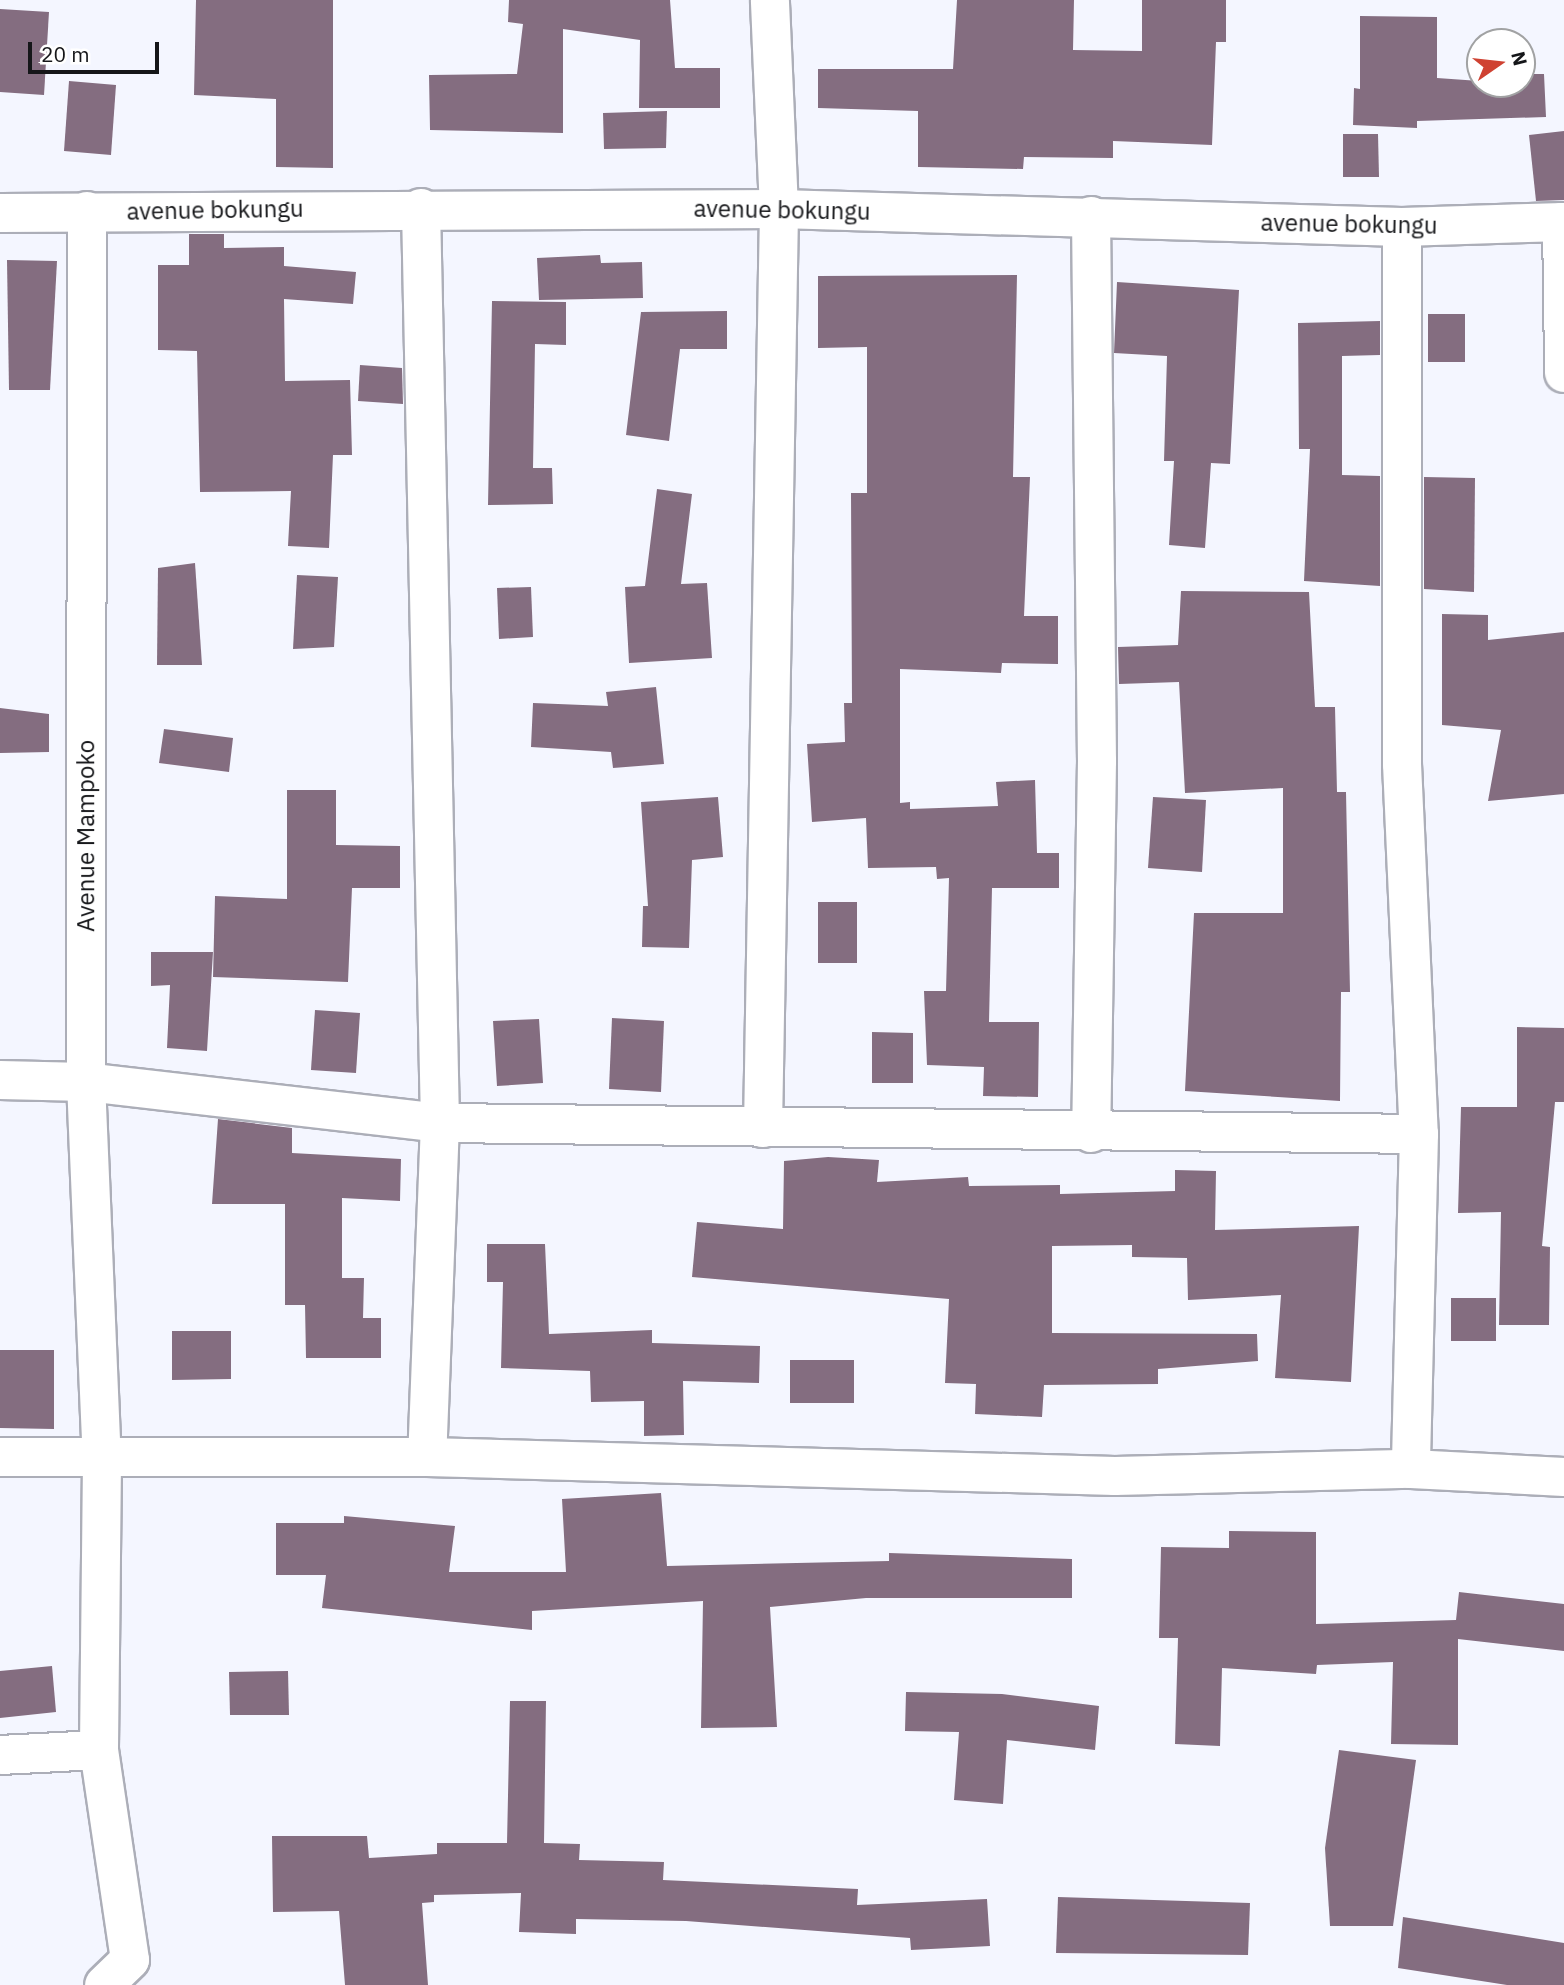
<!DOCTYPE html>
<style>
body{margin:0}
#map{position:relative;width:1564px;height:1985px;overflow:hidden;background:#f4f6ff;font-family:"IBM Plex Sans",sans-serif}
div>[style]{position:absolute}
[style*='--x']{left:calc(var(--x)*1px);top:calc(var(--y)*1px);width:calc(var(--w)*1px);rotate:calc(var(--a)*1deg)}
.building>*{inset:0;background:#846d80}
.roads{filter:drop-shadow(2px 0 #acaeb8) drop-shadow(-2px 0 #acaeb8) drop-shadow(0 2px #acaeb8) drop-shadow(0 -2px #acaeb8)}
.minor>*{height:38px;margin:-19px;padding:0 19px;transform-origin:19px;border-radius:19px;background:#fff}
span{translate:-50% -50%;white-space:nowrap;text-align:center;line-height:1.15;-webkit-text-stroke:7px #fff;paint-order:stroke}
.street-label{font-size:24px;color:#151619}
.north{position:absolute;left:1466px;top:28px;width:70px;height:70px;box-sizing:border-box;background:#fff;border:2px solid #a1a2a3;border-radius:50%;rotate:76deg;font-size:19px;font-weight:700;line-height:28px;text-align:center;color:#151619}
.north::after{content:'';display:block;margin:auto;width:24px;height:32px;background:#cf4232;clip-path:polygon(50% 0,100% 100%,50% 72%,0 100%)}
.scale{position:absolute;left:28px;top:42px;width:131px;height:32px;box-sizing:border-box;border:4px solid #151619;border-top:0;padding-left:9px;font-size:21px;line-height:24px;white-space:nowrap;color:#151619;-webkit-text-stroke:5px #fff;paint-order:stroke}
</style>
<div id="map">
<div class="building">
<i style="clip-path:polygon(196px 0,333px 0,333px 168px,276px 167px,276px 99px,194px 95px)"></i>
<i style="clip-path:polygon(509px 0,670px 0,675px 68px,720px 68px,720px 108px,639px 108px,640px 40px,563px 29px,563px 133px,430px 130px,429px 75px,517px 74px,523px 24px,508px 22px)"></i>
<i style="clip-path:polygon(957px 0,1074px 0,1073px 50px,1142px 51px,1142px 0,1226px 0,1226px 42px,1216px 42px,1212px 145px,1113px 141px,1113px 158px,1024px 157px,1023px 169px,918px 167px,918px 111px,818px 108px,818px 69px,953px 69px)"></i>
<i style="clip-path:polygon(0 9px,49px 12px,44px 95px,0 92px)"></i>
<i style="clip-path:polygon(1360px 16px,1437px 17px,1437px 78px,1522px 84px,1522px 74px,1544px 74px,1546px 117px,1417px 121px,1417px 128px,1353px 125px,1354px 88px,1360px 89px)"></i>
<i style="clip-path:polygon(69px 81px,116px 85px,111px 155px,64px 151px)"></i>
<i style="clip-path:polygon(667px 111px,666px 148px,604px 149px,603px 113px)"></i>
<i style="clip-path:polygon(1564px 131px,1564px 200px,1536px 201px,1529px 135px)"></i>
<i style="clip-path:polygon(1343px 134px,1378px 134px,1379px 177px,1343px 177px)"></i>
<i style="clip-path:polygon(189px 234px,224px 234px,224px 248px,284px 247px,284px 266px,356px 272px,353px 304px,284px 299px,285px 381px,350px 380px,352px 455px,333px 455px,329px 548px,288px 546px,291px 491px,200px 492px,197px 351px,158px 350px,158px 265px,189px 265px)"></i>
<i style="clip-path:polygon(600px 255px,601px 263px,642px 262px,643px 298px,539px 300px,537px 258px)"></i>
<i style="clip-path:polygon(7px 260px,57px 261px,50px 390px,9px 390px)"></i>
<i style="clip-path:polygon(1017px 275px,1013px 477px,1030px 477px,1024px 616px,1058px 616px,1058px 664px,1002px 663px,1001px 673px,900px 669px,900px 803px,910px 802px,910px 809px,998px 806px,996px 782px,1035px 780px,1037px 853px,1059px 853px,1059px 888px,992px 888px,989px 1022px,1039px 1022px,1038px 1097px,983px 1096px,984px 1067px,927px 1065px,924px 991px,946px 991px,949px 878px,937px 879px,936px 867px,868px 868px,866px 818px,812px 822px,807px 744px,845px 742px,844px 703px,852px 703px,851px 493px,867px 493px,867px 347px,818px 348px,818px 276px)"></i>
<i style="clip-path:polygon(1117px 282px,1239px 290px,1230px 464px,1211px 463px,1205px 548px,1169px 545px,1174px 461px,1164px 461px,1167px 356px,1114px 353px)"></i>
<i style="clip-path:polygon(492px 301px,566px 302px,566px 345px,535px 344px,533px 468px,552px 468px,553px 504px,488px 505px)"></i>
<i style="clip-path:polygon(727px 311px,727px 349px,680px 349px,669px 441px,626px 435px,641px 312px)"></i>
<i style="clip-path:polygon(1428px 314px,1465px 314px,1465px 362px,1428px 362px)"></i>
<i style="clip-path:polygon(1380px 321px,1380px 355px,1342px 356px,1342px 475px,1380px 476px,1380px 586px,1304px 581px,1310px 449px,1299px 449px,1298px 323px)"></i>
<i style="clip-path:polygon(360px 365px,402px 368px,403px 404px,358px 401px)"></i>
<i style="clip-path:polygon(1424px 477px,1475px 478px,1474px 592px,1424px 589px)"></i>
<i style="clip-path:polygon(657px 489px,692px 494px,681px 584px,707px 583px,712px 658px,629px 663px,625px 587px,645px 586px)"></i>
<i style="clip-path:polygon(195px 563px,202px 665px,157px 665px,158px 568px)"></i>
<i style="clip-path:polygon(297px 575px,338px 577px,334px 647px,293px 649px)"></i>
<i style="clip-path:polygon(531px 587px,533px 637px,499px 639px,497px 588px)"></i>
<i style="clip-path:polygon(1181px 591px,1309px 592px,1315px 707px,1335px 707px,1337px 792px,1346px 792px,1350px 992px,1341px 992px,1340px 1101px,1185px 1091px,1194px 913px,1283px 913px,1283px 788px,1185px 793px,1179px 682px,1119px 684px,1118px 647px,1178px 645px)"></i>
<i style="clip-path:polygon(1442px 614px,1488px 615px,1488px 640px,1564px 632px,1564px 794px,1488px 801px,1501px 730px,1442px 725px)"></i>
<i style="clip-path:polygon(656px 687px,664px 764px,613px 768px,611px 752px,531px 747px,533px 703px,608px 706px,606px 692px)"></i>
<i style="clip-path:polygon(0 708px,49px 714px,49px 752px,0 753px)"></i>
<i style="clip-path:polygon(164px 729px,233px 738px,229px 772px,159px 763px)"></i>
<i style="clip-path:polygon(287px 790px,336px 790px,336px 845px,400px 846px,400px 888px,352px 888px,348px 982px,213px 977px,215px 896px,287px 899px)"></i>
<i style="clip-path:polygon(718px 797px,723px 857px,692px 860px,689px 948px,642px 947px,643px 906px,648px 906px,641px 802px)"></i>
<i style="clip-path:polygon(1153px 797px,1206px 800px,1202px 872px,1148px 868px)"></i>
<i style="clip-path:polygon(818px 902px,857px 902px,857px 963px,818px 963px)"></i>
<i style="clip-path:polygon(151px 952px,213px 952px,207px 1051px,167px 1048px,170px 985px,151px 986px)"></i>
<i style="clip-path:polygon(315px 1010px,360px 1013px,356px 1073px,311px 1070px)"></i>
<i style="clip-path:polygon(612px 1018px,664px 1021px,661px 1092px,609px 1089px)"></i>
<i style="clip-path:polygon(539px 1019px,543px 1083px,497px 1086px,493px 1021px)"></i>
<i style="clip-path:polygon(1517px 1027px,1564px 1028px,1564px 1102px,1555px 1102px,1542px 1246px,1550px 1247px,1549px 1325px,1499px 1325px,1501px 1212px,1458px 1213px,1461px 1107px,1517px 1107px)"></i>
<i style="clip-path:polygon(872px 1032px,913px 1033px,913px 1083px,872px 1083px)"></i>
<i style="clip-path:polygon(218px 1119px,292px 1128px,292px 1153px,401px 1159px,400px 1201px,342px 1198px,342px 1278px,364px 1278px,363px 1318px,381px 1318px,381px 1358px,306px 1358px,305px 1305px,285px 1305px,285px 1204px,212px 1204px)"></i>
<i style="clip-path:polygon(828px 1157px,879px 1160px,877px 1182px,968px 1177px,969px 1186px,1060px 1185px,1060px 1194px,1175px 1191px,1175px 1170px,1216px 1171px,1215px 1230px,1359px 1226px,1351px 1382px,1275px 1378px,1281px 1295px,1188px 1300px,1187px 1258px,1132px 1257px,1132px 1245px,1052px 1246px,1052px 1333px,1257px 1334px,1258px 1361px,1158px 1369px,1158px 1384px,1044px 1385px,1042px 1417px,975px 1414px,976px 1384px,945px 1383px,949px 1299px,692px 1277px,697px 1222px,783px 1229px,784px 1161px)"></i>
<i style="clip-path:polygon(487px 1244px,545px 1244px,549px 1334px,652px 1330px,652px 1343px,760px 1346px,759px 1383px,683px 1381px,684px 1435px,644px 1436px,644px 1401px,591px 1402px,590px 1371px,501px 1368px,503px 1282px,487px 1282px)"></i>
<i style="clip-path:polygon(1451px 1298px,1496px 1298px,1496px 1341px,1451px 1341px)"></i>
<i style="clip-path:polygon(172px 1331px,231px 1331px,231px 1379px,172px 1380px)"></i>
<i style="clip-path:polygon(0 1350px,54px 1350px,54px 1429px,0 1428px)"></i>
<i style="clip-path:polygon(790px 1360px,854px 1360px,854px 1403px,790px 1403px)"></i>
<i style="clip-path:polygon(661px 1493px,667px 1566px,889px 1561px,889px 1553px,1072px 1559px,1072px 1598px,866px 1598px,770px 1607px,777px 1727px,701px 1728px,703px 1601px,532px 1611px,532px 1630px,322px 1608px,326px 1575px,276px 1575px,276px 1523px,344px 1523px,344px 1516px,455px 1526px,449px 1572px,566px 1572px,562px 1499px)"></i>
<i style="clip-path:polygon(1229px 1531px,1316px 1532px,1316px 1624px,1456px 1620px,1459px 1592px,1564px 1604px,1564px 1651px,1458px 1639px,1458px 1745px,1391px 1744px,1393px 1662px,1317px 1665px,1316px 1674px,1222px 1668px,1220px 1746px,1175px 1744px,1178px 1638px,1159px 1638px,1161px 1547px,1229px 1548px)"></i>
<i style="clip-path:polygon(52px 1666px,56px 1712px,0 1718px,0 1671px)"></i>
<i style="clip-path:polygon(288px 1671px,289px 1715px,230px 1715px,229px 1672px)"></i>
<i style="clip-path:polygon(906px 1692px,1002px 1694px,1099px 1706px,1095px 1750px,1007px 1740px,1003px 1804px,954px 1800px,959px 1732px,905px 1731px)"></i>
<i style="clip-path:polygon(510px 1701px,546px 1701px,544px 1843px,580px 1844px,579px 1860px,664px 1862px,663px 1880px,858px 1889px,857px 1905px,987px 1899px,990px 1946px,911px 1950px,910px 1938px,686px 1921px,576px 1919px,576px 1934px,519px 1932px,521px 1893px,434px 1895px,434px 1902px,422px 1903px,428px 1985px,345px 1985px,339px 1911px,273px 1912px,272px 1836px,367px 1836px,369px 1858px,437px 1854px,437px 1843px,507px 1843px)"></i>
<i style="clip-path:polygon(1339px 1750px,1416px 1760px,1393px 1926px,1330px 1926px,1325px 1848px)"></i>
<i style="clip-path:polygon(1058px 1897px,1250px 1903px,1248px 1955px,1056px 1953px)"></i>
<i style="clip-path:polygon(1403px 1917px,1564px 1943px,1564px 1985px,1507px 1985px,1398px 1968px)"></i>
</div>
<div class="roads">
<div class="minor">
<i style="--x:421;--y:208;--w:915;--a:88.81"></i>
<i style="--x:440;--y:1123;--w:334;--a:92.2"></i>
<i style="--x:87;--y:211;--w:871;--a:90.07"></i>
<i style="--x:86;--y:1082;--w:379;--a:87.6"></i>
<i style="--x:102;--y:1461;--w:289;--a:90.6"></i>
<i style="--x:99;--y:1750;--w:212;--a:81.6"></i>
<i style="--x:130;--y:1960;--w:36;--a:136"></i>
<i style="--x:0;--y:213;--w:779;--a:-0.29"></i>
<i style="--x:779;--y:209;--w:623;--a:1.65"></i>
<i style="--x:1402;--y:227;--w:162;--a:-1.8"></i>
<i style="--x:1091;--y:216;--w:545;--a:89.37"></i>
<i style="--x:1097;--y:761;--w:372;--a:90.9"></i>
<i style="--x:1562;--y:222;--w:151;--a:89.2"></i>
<i style="--x:1402;--y:227;--w:537;--a:90"></i>
<i style="--x:1402;--y:764;--w:370;--a:87.4"></i>
<i style="--x:1419;--y:1134;--w:335;--a:91.4"></i>
<i style="--x:0;--y:1080;--w:86;--a:1.3"></i>
<i style="--x:86;--y:1082;--w:356;--a:6.6"></i>
<i style="--x:440;--y:1123;--w:979;--a:0.64"></i>
<i style="--x:763;--y:1128;--w:919;--a:-89"></i>
<i style="--x:779;--y:209;--w:209;--a:-92.5"></i>
<i style="--x:0;--y:1457;--w:427;--a:0"></i>
<i style="--x:427;--y:1457;--w:688;--a:1.58"></i>
<i style="--x:1115;--y:1476;--w:296;--a:-1.4"></i>
<i style="--x:1411;--y:1469;--w:153;--a:3"></i>
<i style="--x:0;--y:1755;--w:99;--a:-2.9"></i>
</div>
</div>
<div class="street-label">
<span style="left:215px;top:210px;rotate:-1deg">avenue bokungu</span>
<span style="left:782px;top:210px;rotate:1deg">avenue bokungu</span>
<span style="left:1349px;top:224px;rotate:1deg">avenue bokungu</span>
<span style="left:86px;top:836px;rotate:-90deg">Avenue Mampoko</span>
</div>
<div class="north">N</div>
<div class="scale">20 m</div>
</div>
